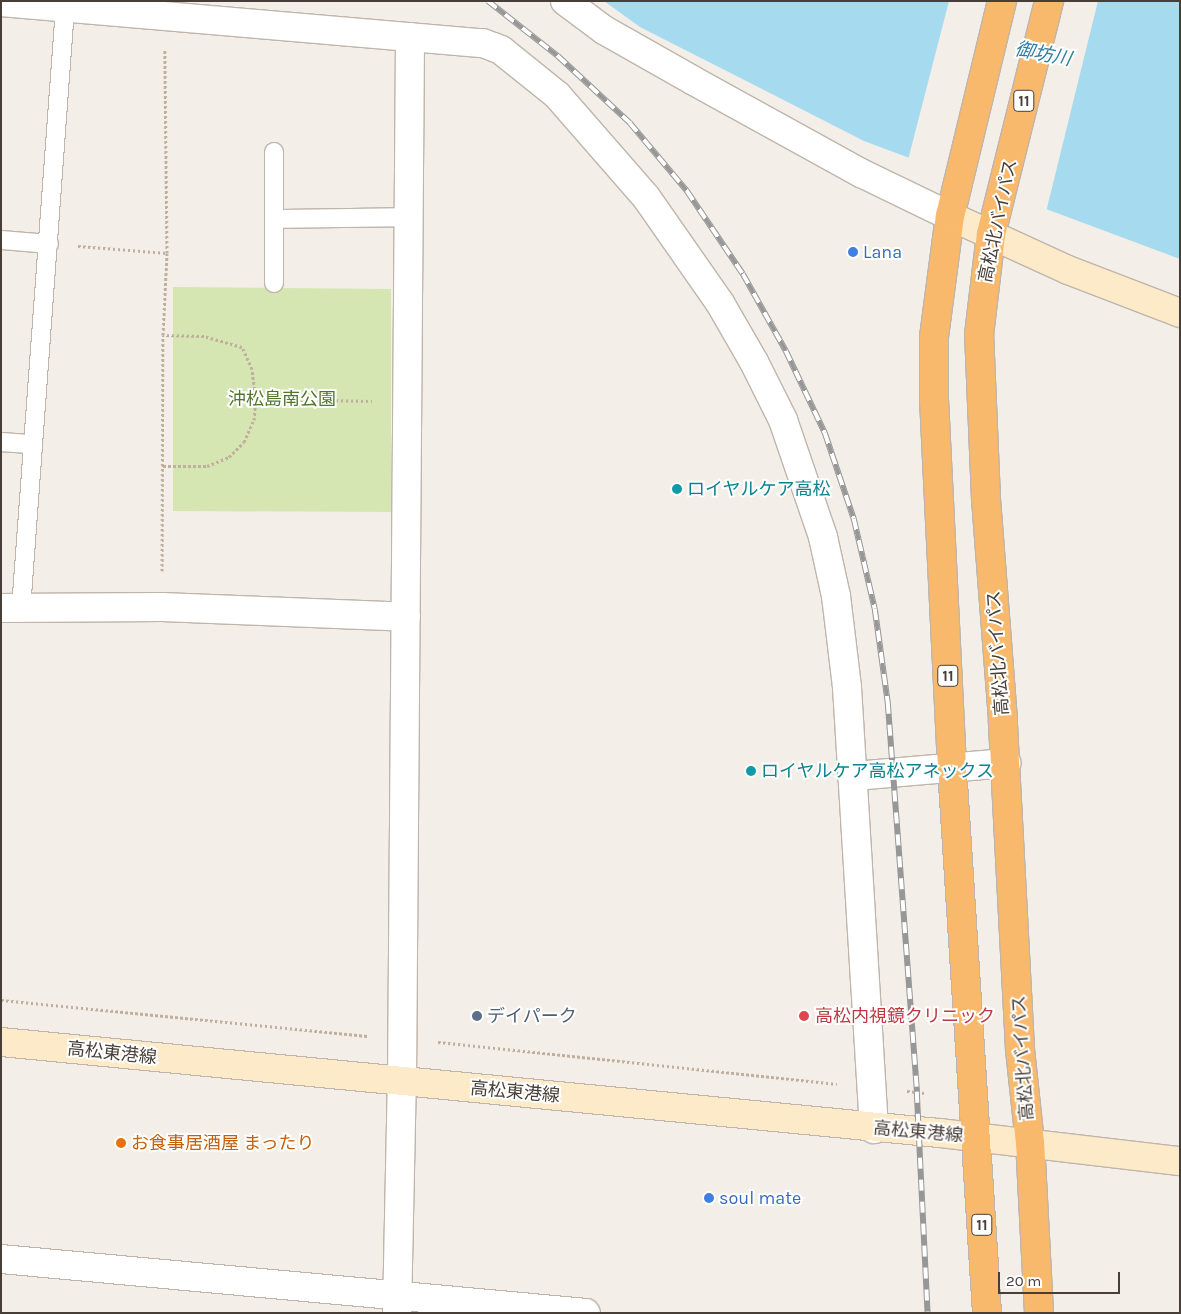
<!DOCTYPE html>
<meta charset="utf-8">
<style>
body{margin:0}
#map{position:relative;width:1181px;height:1314px;overflow:hidden;background:#f3eee8;font-family:Karla,"Noto Sans JP",sans-serif}
div>[style]{position:absolute}
[style*='--x']{left:calc(var(--x)*1px);top:calc(var(--y)*1px);width:calc(var(--w)*1px);rotate:calc(var(--a)*1deg)}
.green>*{inset:0;background:#d5e6b2}
.water>*{inset:0;background:#a6daee}
.pier>*{inset:0;background:#f3eee8}
.path>*{height:3px;margin-top:-1.5px;transform-origin:0;background:repeating-linear-gradient(90deg,#c0af9c 0 2.5px,transparent 0 5px)}
.roads{filter:drop-shadow(1px 0 #bfb5ab) drop-shadow(-1px 0 #bfb5ab) drop-shadow(0 1px #bfb5ab) drop-shadow(0 -1px #bfb5ab)}
.lane>*{height:18px;margin:-9px;padding:0 9px;transform-origin:9px;border-radius:9px;background:#fff}
.street>*{height:28px;margin:-14px;padding:0 14px;transform-origin:14px;border-radius:14px;background:#fff}
.secondary>*{height:28px;margin:-14px;padding:0 14px;transform-origin:14px;border-radius:14px;background:#fdeac8}
.highway>*{height:28px;margin:-14px;padding:0 14px;transform-origin:14px;border-radius:14px;background:#f9b96d}
.rail>*{height:5.5px;margin-top:-2.75px;transform-origin:0;background:repeating-linear-gradient(90deg,#fff 0 11px,#979797 0 22px);box-sizing:border-box;border-block:1px solid #979797}
.dots>*{width:14px;height:14px;translate:-50% -50%;box-sizing:border-box;border:2px solid #fff;border-radius:50%}
span{translate:-50% -50%;white-space:nowrap;text-align:center;line-height:1.15;-webkit-text-stroke:4px #fff;paint-order:stroke}
.shield-label span{padding:1px 4px;background:#fff;border:1px solid;border-radius:4px;-webkit-text-stroke-width:0}
.shield-label{font-size:16px;color:#473e37;font-weight:700}
.street-label{font-size:18px;color:#473e37}
.shop-label{font-size:18px;color:#366cbe}
.left{translate:0 -50%;text-align:left}
.park-label{font-size:18px;color:#51772b}
.culture-label{font-size:18px;color:#0d838f}
.service-label{font-size:18px;color:#4e5e75}
.health-label{font-size:18px;color:#be3a42}
.food-label{font-size:18px;color:#c56008}
.water-label{font-size:19px;color:#307ea0;font-style:italic}
.frame{position:absolute;inset:0;border:2px solid #473e37;pointer-events:none}
.scale{position:absolute;left:998px;top:1272px;width:122px;height:22px;box-sizing:border-box;border:2px solid #473e37;border-top:0;padding-left:6px;font-size:15px;line-height:18px;white-space:nowrap;color:#473e37;-webkit-text-stroke:4px #fff;paint-order:stroke}
</style>
<div id="map">
<div class="green">
<i style="clip-path:polygon(173px 287px,391px 289px,391px 512px,173px 511px)"></i>
</div>
<div class="water">
<i style="clip-path:polygon(604px 1px,1180px 1px,1180px 259px,864px 141px,640px 27px)"></i>
</div>
<div class="pier">
<i style="clip-path:polygon(949px 1px,1098px 1px,1046px 212px,908px 160px)"></i>
</div>
<div class="path">
<i style="--x:78;--y:246;--w:89;--a:4.5"></i>
<i style="--x:256;--y:399;--w:116;--a:1"></i>
<i style="--x:163;--y:466;--w:44;--a:0"></i>
<i style="--x:207;--y:466;--w:24;--a:-22"></i>
<i style="--x:229;--y:457;--w:21;--a:-45"></i>
<i style="--x:244;--y:442;--w:24;--a:-66"></i>
<i style="--x:254;--y:420;--w:21;--a:-85"></i>
<i style="--x:256;--y:399;--w:30;--a:-98"></i>
<i style="--x:252;--y:369;--w:24;--a:-114"></i>
<i style="--x:242;--y:347;--w:40;--a:-164"></i>
<i style="--x:204;--y:336;--w:41;--a:-178.6"></i>
<i style="--x:162;--y:571;--w:236;--a:-89.8"></i>
<i style="--x:163;--y:335;--w:82;--a:-87.2"></i>
<i style="--x:167;--y:253;--w:203;--a:-90.6"></i>
<i style="--x:1;--y:1000;--w:368;--a:5.6"></i>
<i style="--x:438;--y:1042;--w:401;--a:6"></i>
<i style="--x:907;--y:1091;--w:17;--a:7"></i>
</div>
<div class="roads">
<div class="lane">
<i style="--x:274;--y:152;--w:131;--a:90"></i>
<i style="--x:274;--y:219;--w:135;--a:-0.8"></i>
<i style="--x:1;--y:240;--w:48;--a:4.8"></i>
<i style="--x:1;--y:442;--w:32;--a:4"></i>
<i style="--x:21;--y:609;--w:603;--a:-85.81"></i>
</div>
<div class="street">
<i style="--x:565;--y:1;--w:49;--a:36.6"></i>
<i style="--x:604;--y:30;--w:103;--a:29.5"></i>
<i style="--x:694;--y:81;--w:191;--a:28.9"></i>
<i style="--x:861;--y:173;--w:99;--a:25.8"></i>
<i style="--x:1;--y:2;--w:484;--a:4.9"></i>
<i style="--x:483;--y:43;--w:19;--a:21"></i>
<i style="--x:501;--y:50;--w:72;--a:38.8"></i>
<i style="--x:557;--y:95;--w:135;--a:48.9"></i>
<i style="--x:646;--y:197;--w:129;--a:55.1"></i>
<i style="--x:720;--y:303;--w:68;--a:60"></i>
<i style="--x:754;--y:362;--w:65;--a:63.4"></i>
<i style="--x:783;--y:420;--w:124;--a:71.1"></i>
<i style="--x:823;--y:537;--w:60;--a:77.6"></i>
<i style="--x:836;--y:596;--w:92;--a:83.1"></i>
<i style="--x:847;--y:687;--w:443;--a:86.5"></i>
<i style="--x:1;--y:608;--w:161;--a:-0.4"></i>
<i style="--x:162;--y:607;--w:244;--a:2.3"></i>
<i style="--x:854;--y:776;--w:153;--a:-4.9"></i>
<i style="--x:1;--y:1259;--w:587;--a:5.27"></i>
<i style="--x:397;--y:1313;--w:231;--a:-88.8"></i>
<i style="--x:402;--y:1082;--w:1045;--a:-89.56"></i>
</div>
<div class="secondary">
<i style="--x:950;--y:216;--w:130;--a:24.6"></i>
<i style="--x:1068;--y:270;--w:120;--a:21"></i>
<i style="--x:1;--y:1042;--w:943;--a:5.54"></i>
<i style="--x:940;--y:1133;--w:242;--a:6.7"></i>
</div>
<div class="highway">
<i style="--x:987;--y:1313;--w:547;--a:-93.67"></i>
<i style="--x:952;--y:767;--w:367;--a:-92.8"></i>
<i style="--x:934;--y:400;--w:63;--a:-90"></i>
<i style="--x:934;--y:337;--w:122;--a:-82.5"></i>
<i style="--x:950;--y:216;--w:221;--a:-76.4"></i>
<i style="--x:1039;--y:1313;--w:170;--a:-93"></i>
<i style="--x:1030;--y:1143;--w:95;--a:-96.1"></i>
<i style="--x:1020;--y:1049;--w:329;--a:-93"></i>
<i style="--x:1003;--y:720;--w:222;--a:-94.4"></i>
<i style="--x:986;--y:499;--w:164;--a:-92.4"></i>
<i style="--x:979;--y:335;--w:102;--a:-83.2"></i>
<i style="--x:991;--y:234;--w:240;--a:-76"></i>
</div>
</div>
<div class="rail">
<i style="--x:488;--y:1;--w:89;--a:38.2"></i>
<i style="--x:558;--y:56;--w:98;--a:42.9"></i>
<i style="--x:630;--y:123;--w:89;--a:50"></i>
<i style="--x:687;--y:191;--w:100;--a:56"></i>
<i style="--x:743;--y:274;--w:88;--a:60.8"></i>
<i style="--x:786;--y:351;--w:91;--a:64.6"></i>
<i style="--x:825;--y:433;--w:91;--a:71.4"></i>
<i style="--x:854;--y:519;--w:92;--a:76.9"></i>
<i style="--x:875;--y:609;--w:95;--a:82.1"></i>
<i style="--x:888;--y:703;--w:390;--a:85.7"></i>
<i style="--x:917;--y:1092;--w:221;--a:87.2"></i>
</div>
<div class="dots">
<i style="left:853px;top:252px;background:#3f7fe0"></i>
<i style="left:677px;top:489px;background:#0f9aa8"></i>
<i style="left:751px;top:771px;background:#0f9aa8"></i>
<i style="left:477px;top:1016px;background:#5c6f8a"></i>
<i style="left:804px;top:1016px;background:#e0444e"></i>
<i style="left:121px;top:1143px;background:#e8710a"></i>
<i style="left:709px;top:1198px;background:#3f7fe0"></i>
</div>
<div class="shield-label">
<span style="left:1024px;top:101px">11</span>
<span style="left:948px;top:676px">11</span>
<span style="left:982px;top:1225px">11</span>
</div>
<div class="street-label">
<span style="left:998px;top:221px;rotate:-78deg">高松北バイパス</span>
<span style="left:998px;top:653px;rotate:-94deg">高松北バイパス</span>
<span style="left:112px;top:1053px;rotate:6deg">高松東港線</span>
<span style="left:1023px;top:1058px;rotate:-94deg">高松北バイパス</span>
<span style="left:515px;top:1092px;rotate:5deg">高松東港線</span>
<span style="left:918px;top:1132px;rotate:5deg">高松東港線</span>
</div>
<div class="shop-label">
<span class="left" style="left:863px;top:252px">Lana</span>
<span class="left" style="left:719px;top:1198px">soul mate</span>
</div>
<div class="park-label">
<span style="left:282px;top:399px">沖松島南公園</span>
</div>
<div class="culture-label">
<span class="left" style="left:687px;top:489px">ロイヤルケア高松</span>
<span class="left" style="left:761px;top:771px">ロイヤルケア高松アネックス</span>
</div>
<div class="service-label">
<span class="left" style="left:487px;top:1016px">デイパーク</span>
</div>
<div class="health-label">
<span class="left" style="left:815px;top:1016px">高松内視鏡クリニック</span>
</div>
<div class="food-label">
<span class="left" style="left:131px;top:1143px">お食事居酒屋 まったり</span>
</div>
<div class="water-label">
<span style="left:1043px;top:55px;rotate:11deg">御坊川</span>
</div>
<div class="frame"></div>
<div class="scale">20 m</div>
</div>
